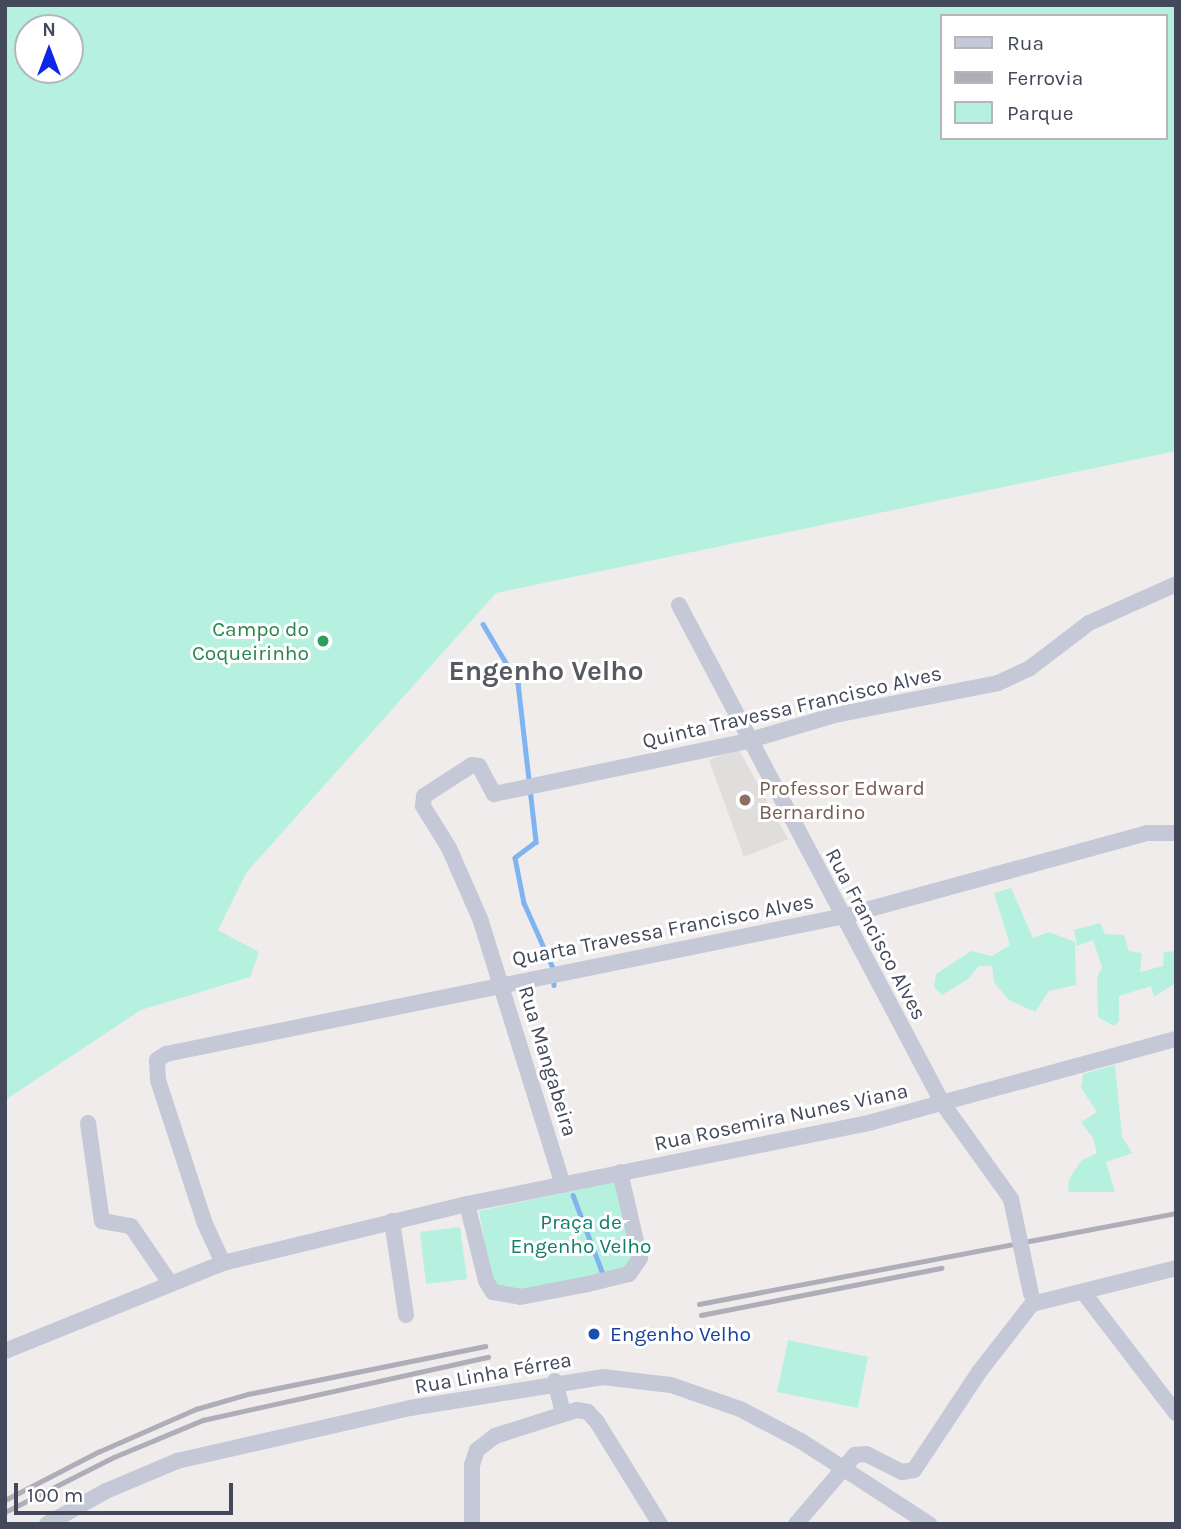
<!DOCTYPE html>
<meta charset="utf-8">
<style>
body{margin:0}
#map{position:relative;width:1181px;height:1529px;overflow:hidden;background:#efeceb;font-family:Karla,sans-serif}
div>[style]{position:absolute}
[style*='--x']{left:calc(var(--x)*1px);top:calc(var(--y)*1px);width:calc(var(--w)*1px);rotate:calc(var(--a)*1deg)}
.education>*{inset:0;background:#e0dddd}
.green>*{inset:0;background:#b6f1e0}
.stream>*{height:4.5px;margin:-2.25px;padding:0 2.25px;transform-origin:2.25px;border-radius:2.25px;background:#80b4f0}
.minor>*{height:16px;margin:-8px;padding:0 8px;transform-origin:8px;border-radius:8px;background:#c4c8d7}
.rail>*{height:4.5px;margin:-2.25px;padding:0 2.25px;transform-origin:2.25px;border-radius:2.25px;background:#adaeb7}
.minor-bridge>*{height:16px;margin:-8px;padding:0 8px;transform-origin:8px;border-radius:8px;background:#c4c8d7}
.dots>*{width:19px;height:19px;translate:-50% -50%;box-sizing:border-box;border:4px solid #fff;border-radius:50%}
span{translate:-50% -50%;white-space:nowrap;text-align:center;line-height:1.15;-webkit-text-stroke:6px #fff;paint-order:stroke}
.leisure-label{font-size:21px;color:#27864d}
.right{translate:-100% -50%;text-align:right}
.street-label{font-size:21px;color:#43485a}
.education-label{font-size:21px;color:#785e54}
.left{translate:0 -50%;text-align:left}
.park-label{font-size:21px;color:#117e6b}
.transit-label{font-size:21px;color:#164399}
.district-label{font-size:28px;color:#585961;font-weight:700}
.frame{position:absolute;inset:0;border:7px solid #43485a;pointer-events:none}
.legend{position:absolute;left:940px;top:14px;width:228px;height:126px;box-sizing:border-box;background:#fff;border:2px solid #b4b6bd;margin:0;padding:9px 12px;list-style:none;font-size:21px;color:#43485a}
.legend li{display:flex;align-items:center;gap:14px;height:35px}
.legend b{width:35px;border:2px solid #b4b6bd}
.north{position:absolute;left:14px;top:14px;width:70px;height:70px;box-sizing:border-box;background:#fff;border:2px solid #b4b6bd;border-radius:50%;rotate:0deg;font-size:19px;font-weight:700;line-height:28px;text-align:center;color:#43485a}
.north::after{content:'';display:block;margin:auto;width:24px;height:32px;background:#0e26e6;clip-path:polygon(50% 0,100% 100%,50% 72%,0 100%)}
.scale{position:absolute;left:14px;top:1483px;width:219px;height:32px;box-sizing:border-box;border:4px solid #43485a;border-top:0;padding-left:9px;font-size:21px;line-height:24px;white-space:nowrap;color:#43485a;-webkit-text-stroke:5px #fff;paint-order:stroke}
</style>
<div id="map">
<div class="education">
<i style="clip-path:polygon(738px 748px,788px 839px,744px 857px,709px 760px)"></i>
</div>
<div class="green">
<i style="clip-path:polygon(evenodd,5px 5px,1176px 5px,1176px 451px,496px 593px,246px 873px,218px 930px,259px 952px,250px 977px,141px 1010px,5px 1100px,5px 5px,941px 16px,1165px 16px,1165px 138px,941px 138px,941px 16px,5px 5px,70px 28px,70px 70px,28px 70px,28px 28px,70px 28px)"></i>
<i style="clip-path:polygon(1011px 888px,1033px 938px,1049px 932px,1075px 942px,1076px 985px,1049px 991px,1035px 1012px,1009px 1000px,994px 982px,992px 966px,979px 966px,968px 979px,942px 995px,934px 987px,936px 974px,971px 951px,992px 956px,1010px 945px,994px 893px)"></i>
<i style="clip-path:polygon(1100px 923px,1105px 934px,1124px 935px,1129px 951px,1142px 953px,1140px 972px,1163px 966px,1164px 952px,1176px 951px,1174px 984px,1154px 997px,1151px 986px,1119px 996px,1119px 1021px,1114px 1026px,1098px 1017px,1097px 977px,1102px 967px,1093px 940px,1077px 946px,1074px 930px)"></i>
<i style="clip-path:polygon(1115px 1065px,1122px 1136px,1132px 1153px,1106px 1162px,1115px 1192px,1068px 1192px,1069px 1179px,1081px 1161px,1097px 1153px,1093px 1138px,1081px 1122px,1097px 1112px,1081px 1088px,1083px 1074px)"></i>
<i style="clip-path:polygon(619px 1181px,636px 1258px,632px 1268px,501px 1294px,492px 1285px,479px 1211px)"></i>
<i style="clip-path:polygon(460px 1227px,467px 1279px,426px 1284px,420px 1232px)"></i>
<i style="clip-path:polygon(788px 1340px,868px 1357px,858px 1408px,777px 1392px)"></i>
</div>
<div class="stream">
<i style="--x:483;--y:624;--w:69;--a:59.3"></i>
<i style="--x:518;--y:683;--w:160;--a:83.5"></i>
<i style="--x:536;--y:842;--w:26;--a:143"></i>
<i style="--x:515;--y:858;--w:46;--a:78.7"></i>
<i style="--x:524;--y:903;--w:73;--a:65.9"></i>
<i style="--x:554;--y:970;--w:15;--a:90"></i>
<i style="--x:573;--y:1195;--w:85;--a:69.2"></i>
</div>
<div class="minor">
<i style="--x:679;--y:605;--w:565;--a:62.12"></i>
<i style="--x:943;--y:1104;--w:117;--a:54.4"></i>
<i style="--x:88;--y:1123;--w:99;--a:81.9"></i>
<i style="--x:102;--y:1221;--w:29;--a:10"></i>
<i style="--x:131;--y:1226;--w:69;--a:55.6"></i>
<i style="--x:563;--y:1185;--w:276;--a:-107.3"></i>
<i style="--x:481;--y:921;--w:80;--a:-113.7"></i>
<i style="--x:449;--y:848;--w:49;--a:-121.8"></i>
<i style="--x:423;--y:806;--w:10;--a:-84"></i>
<i style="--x:424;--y:796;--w:57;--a:-32.9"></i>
<i style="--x:472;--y:765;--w:7;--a:8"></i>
<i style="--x:479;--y:766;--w:32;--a:62"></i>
<i style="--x:494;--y:794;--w:258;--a:-11.8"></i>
<i style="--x:747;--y:741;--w:92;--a:-16.5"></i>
<i style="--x:835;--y:715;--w:166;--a:-11.1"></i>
<i style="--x:998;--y:683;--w:35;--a:-25"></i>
<i style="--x:1030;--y:668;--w:74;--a:-37.3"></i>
<i style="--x:1089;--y:623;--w:95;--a:-24.1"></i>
<i style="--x:467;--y:1204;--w:79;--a:76.1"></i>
<i style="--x:486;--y:1281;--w:13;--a:58"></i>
<i style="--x:493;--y:1292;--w:27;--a:10"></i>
<i style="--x:520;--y:1297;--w:69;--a:-10.8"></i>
<i style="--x:588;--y:1284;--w:42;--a:-13.7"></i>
<i style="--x:629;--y:1274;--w:19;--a:-55"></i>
<i style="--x:640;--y:1258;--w:88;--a:-103.1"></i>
<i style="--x:392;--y:1221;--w:95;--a:81.5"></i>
<i style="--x:223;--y:1263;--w:43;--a:-114.8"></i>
<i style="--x:205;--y:1224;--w:151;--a:-108.1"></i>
<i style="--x:158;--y:1080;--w:20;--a:-93"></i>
<i style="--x:157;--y:1060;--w:11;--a:-34"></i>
<i style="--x:166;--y:1054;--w:692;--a:-11.5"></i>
<i style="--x:844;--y:916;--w:314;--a:-15.3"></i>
<i style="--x:1147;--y:833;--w:29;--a:0"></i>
<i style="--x:1083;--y:1292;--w:153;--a:52.5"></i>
<i style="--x:1032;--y:1304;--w:148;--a:-14"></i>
<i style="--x:5;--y:1351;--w:235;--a:-22"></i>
<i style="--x:223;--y:1263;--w:251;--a:-13.6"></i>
<i style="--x:467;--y:1204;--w:413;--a:-11.4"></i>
<i style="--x:872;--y:1122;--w:315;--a:-15.3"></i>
<i style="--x:555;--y:1381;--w:33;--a:76"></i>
<i style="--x:47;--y:1524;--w:68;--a:-29.2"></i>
<i style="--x:106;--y:1491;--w:77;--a:-22.9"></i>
<i style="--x:177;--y:1461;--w:239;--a:-12.8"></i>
<i style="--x:410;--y:1408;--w:195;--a:-9.1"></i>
<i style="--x:603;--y:1377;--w:68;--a:6.7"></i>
<i style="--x:671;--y:1385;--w:73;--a:19.2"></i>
<i style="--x:740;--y:1409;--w:69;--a:27.7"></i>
<i style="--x:801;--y:1441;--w:153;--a:33"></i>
<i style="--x:472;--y:1524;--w:59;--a:-90"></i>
<i style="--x:472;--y:1465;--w:16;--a:-72"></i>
<i style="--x:477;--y:1450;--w:23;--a:-38"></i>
<i style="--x:495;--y:1436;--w:86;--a:-17.6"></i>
<i style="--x:577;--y:1410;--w:11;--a:10"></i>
<i style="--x:588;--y:1412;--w:13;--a:48"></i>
<i style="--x:597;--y:1422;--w:120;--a:58.3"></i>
<i style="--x:796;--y:1524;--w:91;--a:-49.5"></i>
<i style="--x:855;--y:1455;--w:11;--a:-5"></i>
<i style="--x:866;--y:1454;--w:40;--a:26.6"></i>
<i style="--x:902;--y:1472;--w:12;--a:-9"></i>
<i style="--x:914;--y:1470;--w:118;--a:-56.4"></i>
<i style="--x:979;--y:1372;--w:86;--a:-52.1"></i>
</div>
<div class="rail">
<i style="--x:699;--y:1304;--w:486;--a:-10.8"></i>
<i style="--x:701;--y:1315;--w:245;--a:-11.1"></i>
<i style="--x:5;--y:1500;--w:105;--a:-27.3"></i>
<i style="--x:98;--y:1452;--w:107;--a:-23.7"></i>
<i style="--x:196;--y:1409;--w:54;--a:-16.1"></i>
<i style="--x:248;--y:1394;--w:242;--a:-11.4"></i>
<i style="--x:5;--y:1512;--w:122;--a:-26.8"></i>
<i style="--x:114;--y:1457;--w:96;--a:-22.6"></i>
<i style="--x:203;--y:1420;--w:292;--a:-12.5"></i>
</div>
<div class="minor-bridge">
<i style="--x:1011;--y:1199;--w:97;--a:78.1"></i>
</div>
<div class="dots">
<i style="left:323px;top:641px;background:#2e9e5b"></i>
<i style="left:745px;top:800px;background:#8d6e63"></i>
<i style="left:594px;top:1334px;background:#1a4fb4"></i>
</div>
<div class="leisure-label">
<span class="right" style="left:309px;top:641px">Campo do<br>Coqueirinho</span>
</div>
<div class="street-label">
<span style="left:792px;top:707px;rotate:-13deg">Quinta Travessa Francisco Alves</span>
<span style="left:663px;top:930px;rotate:-11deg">Quarta Travessa Francisco Alves</span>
<span style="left:876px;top:934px;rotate:62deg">Rua Francisco Alves</span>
<span style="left:548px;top:1061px;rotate:73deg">Rua Mangabeira</span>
<span style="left:781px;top:1117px;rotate:-12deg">Rua Rosemira Nunes Viana</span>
<span style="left:493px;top:1373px;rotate:-10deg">Rua Linha Férrea</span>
</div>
<div class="education-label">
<span class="left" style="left:759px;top:800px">Professor Edward<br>Bernardino</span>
</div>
<div class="park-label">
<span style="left:581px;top:1234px">Praça de<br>Engenho Velho</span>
</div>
<div class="transit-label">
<span class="left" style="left:610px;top:1334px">Engenho Velho</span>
</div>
<div class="district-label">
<span style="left:546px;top:671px">Engenho Velho</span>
</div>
<div class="frame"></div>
<ul class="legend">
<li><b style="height:9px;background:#c4c8d7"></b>Rua</li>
<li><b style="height:9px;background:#adaeb7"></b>Ferrovia</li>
<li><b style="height:19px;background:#b6f1e0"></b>Parque</li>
</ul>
<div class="north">N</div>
<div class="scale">100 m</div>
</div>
